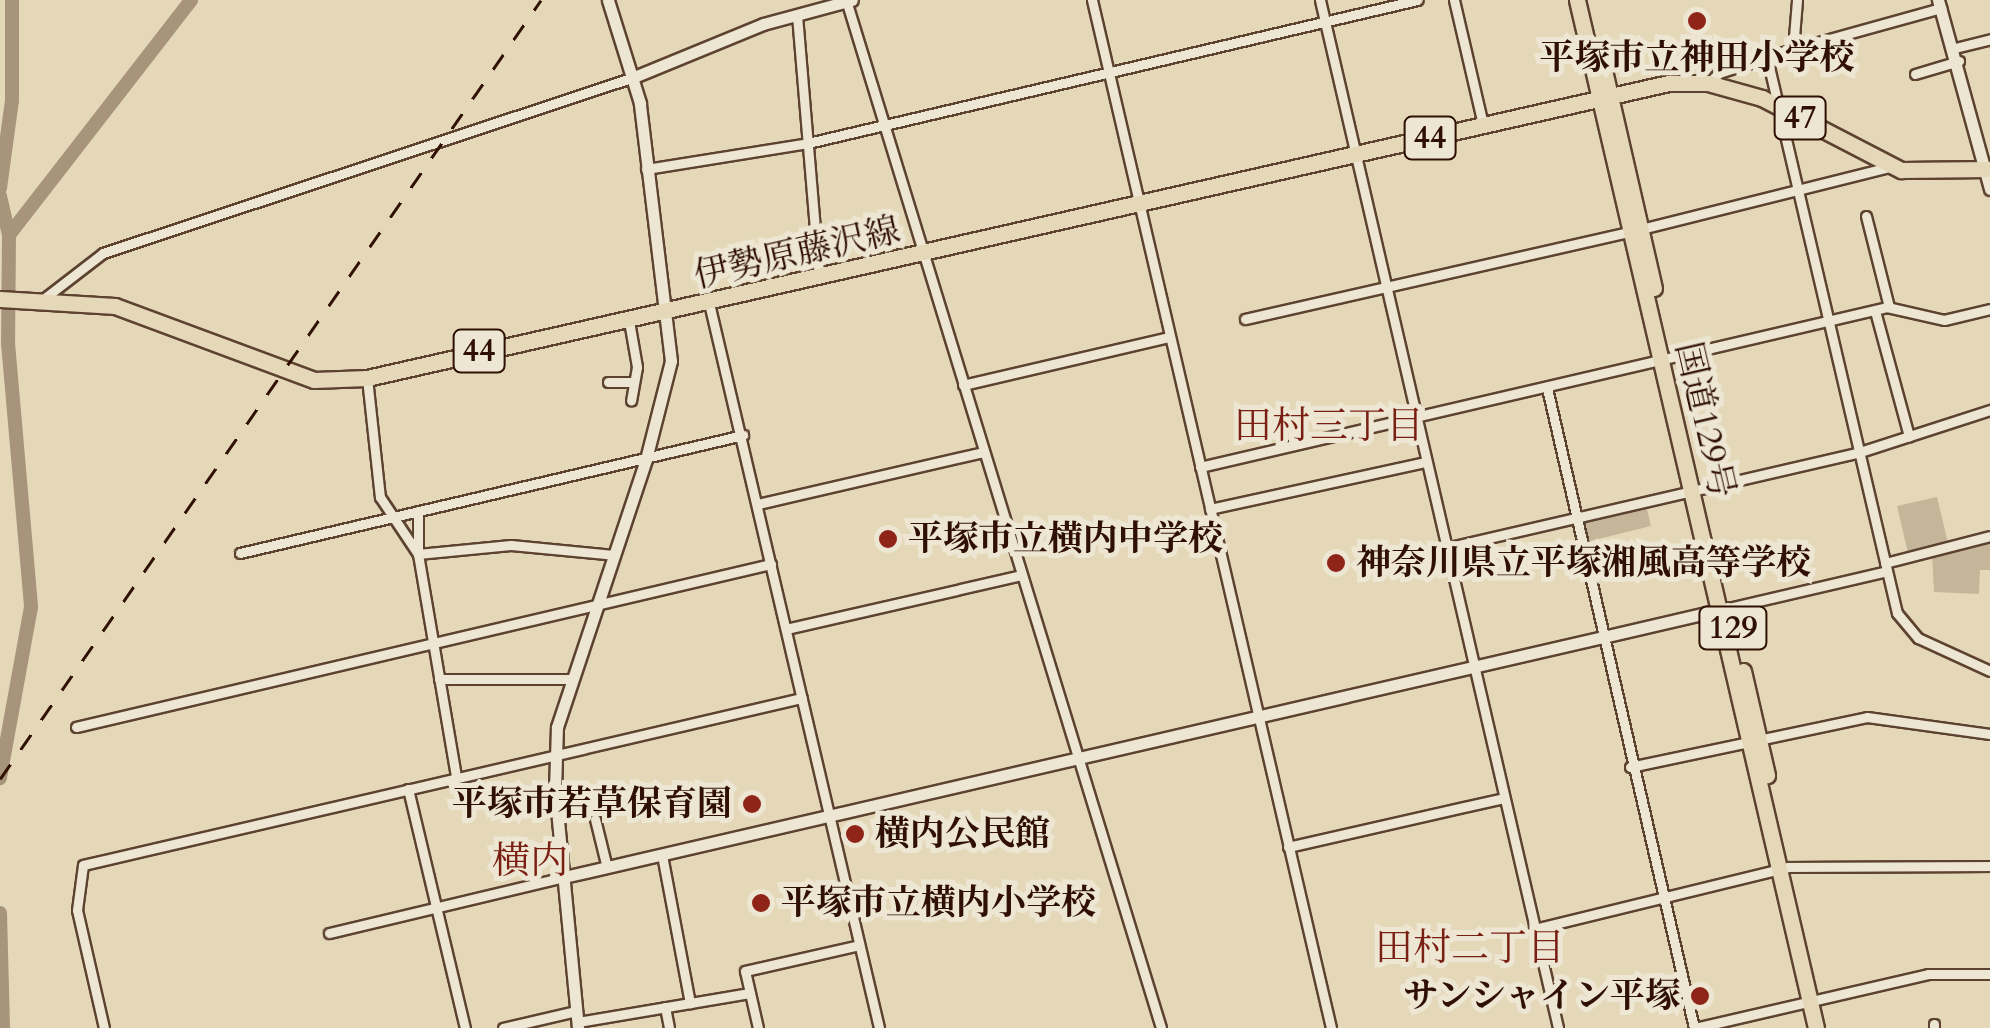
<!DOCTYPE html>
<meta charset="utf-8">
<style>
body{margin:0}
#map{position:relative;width:1990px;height:1028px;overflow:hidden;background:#e4d8b9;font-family:Cardo,"Noto Serif JP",serif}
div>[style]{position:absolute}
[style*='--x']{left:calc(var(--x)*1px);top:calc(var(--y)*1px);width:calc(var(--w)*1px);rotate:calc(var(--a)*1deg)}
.green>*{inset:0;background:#c5b69a}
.river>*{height:14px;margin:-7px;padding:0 7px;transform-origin:7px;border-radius:7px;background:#a7947b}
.roads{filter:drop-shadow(2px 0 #5d4230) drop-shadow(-2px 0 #5d4230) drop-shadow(0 2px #5d4230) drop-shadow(0 -2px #5d4230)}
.minor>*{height:9px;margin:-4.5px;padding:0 4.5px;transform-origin:4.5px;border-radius:4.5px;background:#ede6d2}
.tertiary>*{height:11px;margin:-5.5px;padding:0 5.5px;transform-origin:5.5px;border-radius:5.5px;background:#ede6d2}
.primary>*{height:15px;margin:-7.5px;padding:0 7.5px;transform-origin:7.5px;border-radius:7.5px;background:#e4d8b9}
.trunk>*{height:15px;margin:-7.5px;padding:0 7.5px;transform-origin:7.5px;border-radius:7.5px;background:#e4d8b9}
.rail>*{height:2.5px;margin-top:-1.25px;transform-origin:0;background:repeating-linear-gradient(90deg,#301003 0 18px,transparent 0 36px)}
.dots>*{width:28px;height:28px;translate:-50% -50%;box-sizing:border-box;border:5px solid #ede6d2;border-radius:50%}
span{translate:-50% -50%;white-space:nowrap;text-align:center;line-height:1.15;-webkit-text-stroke:10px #ede6d2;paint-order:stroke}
.shield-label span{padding:2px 8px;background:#ede6d2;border:2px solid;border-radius:8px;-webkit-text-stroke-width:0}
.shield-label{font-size:32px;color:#301003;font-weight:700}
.poi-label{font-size:35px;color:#301003;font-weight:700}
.left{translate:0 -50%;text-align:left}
.right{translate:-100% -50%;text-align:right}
.street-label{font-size:35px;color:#301003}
.neighbourhood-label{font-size:38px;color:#7a1f14}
</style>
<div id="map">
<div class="green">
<i style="clip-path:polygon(1937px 497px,1948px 543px,1908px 553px,1897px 506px)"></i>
<i style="clip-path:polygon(1646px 505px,1651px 526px,1586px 542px,1582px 520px)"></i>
<i style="clip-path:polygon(1990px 537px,1990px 570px,1980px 570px,1979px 594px,1934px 592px,1932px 553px)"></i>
</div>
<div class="river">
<i style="--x:0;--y:188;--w:89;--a:-82.2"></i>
<i style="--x:12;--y:100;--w:100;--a:-90"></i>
<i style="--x:0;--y:196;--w:40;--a:77"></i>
<i style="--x:9;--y:235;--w:108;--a:90.5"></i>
<i style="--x:8;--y:343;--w:265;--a:85"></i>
<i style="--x:31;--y:607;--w:174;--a:100.3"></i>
<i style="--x:9;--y:235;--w:297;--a:-52.2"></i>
<i style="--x:0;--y:913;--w:115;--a:88.5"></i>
</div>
<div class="roads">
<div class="minor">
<i style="--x:846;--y:0;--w:1075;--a:72.96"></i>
<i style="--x:1092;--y:0;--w:1055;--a:76.91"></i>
<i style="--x:1320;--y:0;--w:1055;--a:76.96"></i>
<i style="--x:1454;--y:0;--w:128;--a:76.9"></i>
<i style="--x:797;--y:15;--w:264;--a:85.2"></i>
<i style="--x:1955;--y:48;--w:36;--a:-14"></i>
<i style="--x:1793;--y:49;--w:49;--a:-85.3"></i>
<i style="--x:1767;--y:58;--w:570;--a:76.82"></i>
<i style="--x:1897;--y:613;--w:33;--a:50"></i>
<i style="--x:1918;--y:638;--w:79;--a:24.6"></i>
<i style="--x:1915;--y:74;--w:46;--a:-16.5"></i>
<i style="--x:1708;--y:83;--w:15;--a:-42"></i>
<i style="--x:1719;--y:73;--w:78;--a:-18"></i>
<i style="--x:1793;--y:49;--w:154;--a:-15.5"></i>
<i style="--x:646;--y:169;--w:164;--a:-9.1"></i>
<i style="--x:808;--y:143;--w:626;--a:-13.21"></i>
<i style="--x:1866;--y:216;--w:94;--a:75.8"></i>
<i style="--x:1641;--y:229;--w:256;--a:-14"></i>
<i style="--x:42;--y:300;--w:77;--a:-37.6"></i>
<i style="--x:103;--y:253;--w:559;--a:-18.34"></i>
<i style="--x:709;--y:303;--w:745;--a:76.8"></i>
<i style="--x:1875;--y:311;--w:130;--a:74.8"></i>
<i style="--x:1245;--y:319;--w:396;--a:-12.8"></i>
<i style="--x:629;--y:321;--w:47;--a:80.1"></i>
<i style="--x:637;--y:367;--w:34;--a:100"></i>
<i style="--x:367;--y:378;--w:120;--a:83.8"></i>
<i style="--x:380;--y:497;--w:69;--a:56.3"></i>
<i style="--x:418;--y:554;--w:93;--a:-5.5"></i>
<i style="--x:511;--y:545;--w:103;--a:5.5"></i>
<i style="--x:608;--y:382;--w:26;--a:0"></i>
<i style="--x:963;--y:385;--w:212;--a:-13.1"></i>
<i style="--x:1547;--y:388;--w:657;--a:77.06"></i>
<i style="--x:1200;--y:467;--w:705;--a:-13.11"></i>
<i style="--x:1887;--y:307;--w:58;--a:12.8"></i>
<i style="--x:1944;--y:320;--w:47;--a:-13.4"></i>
<i style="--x:758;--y:504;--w:232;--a:-13"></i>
<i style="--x:1210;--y:509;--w:221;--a:-12.3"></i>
<i style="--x:418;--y:511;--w:43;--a:90"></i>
<i style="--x:418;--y:554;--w:226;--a:80.3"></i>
<i style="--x:1445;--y:548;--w:426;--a:-13"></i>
<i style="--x:1860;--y:452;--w:137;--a:-17.9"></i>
<i style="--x:240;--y:553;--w:517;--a:-13.2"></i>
<i style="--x:1885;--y:563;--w:108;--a:-14.4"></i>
<i style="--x:1728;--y:608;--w:163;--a:-13.1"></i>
<i style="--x:786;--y:629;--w:241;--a:-12.9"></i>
<i style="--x:439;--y:679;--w:132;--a:0"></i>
<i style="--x:76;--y:727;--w:714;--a:-13.2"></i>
<i style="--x:1630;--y:767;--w:242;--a:-11.9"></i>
<i style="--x:1867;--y:717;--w:124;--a:7.9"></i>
<i style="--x:408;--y:789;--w:246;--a:76.6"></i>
<i style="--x:595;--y:819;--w:50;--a:76.2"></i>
<i style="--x:1288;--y:847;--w:221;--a:-12.8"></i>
<i style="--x:662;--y:855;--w:151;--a:79.3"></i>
<i style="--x:1534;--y:929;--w:261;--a:-13.7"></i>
<i style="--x:1788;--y:867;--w:202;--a:-0.3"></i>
<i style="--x:329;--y:933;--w:242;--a:-13.4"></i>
<i style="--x:665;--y:1007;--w:21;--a:79"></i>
<i style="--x:578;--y:1022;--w:174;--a:-9.6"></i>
<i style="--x:1934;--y:1024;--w:4;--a:90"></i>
<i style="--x:104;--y:1028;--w:121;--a:-102.9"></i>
<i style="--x:77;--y:910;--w:45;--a:-82.4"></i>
<i style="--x:83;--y:865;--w:738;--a:-13.08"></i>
<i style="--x:503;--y:1028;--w:75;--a:-13.1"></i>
<i style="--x:758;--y:1028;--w:58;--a:-102.8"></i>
<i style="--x:745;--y:971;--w:117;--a:-12.8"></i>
<i style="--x:1695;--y:1028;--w:239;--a:-13"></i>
<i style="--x:1928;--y:974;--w:62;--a:0"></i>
</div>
<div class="tertiary">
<i style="--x:1938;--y:0;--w:196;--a:74.6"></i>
<i style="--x:634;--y:77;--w:139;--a:-22.3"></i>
<i style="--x:763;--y:24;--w:92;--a:-15.1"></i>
<i style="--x:564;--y:877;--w:1195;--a:-13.01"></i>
<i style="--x:578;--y:1028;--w:239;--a:-95.5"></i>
<i style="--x:555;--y:790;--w:63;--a:-88.2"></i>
<i style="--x:557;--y:727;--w:282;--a:-71.6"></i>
<i style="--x:646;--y:459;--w:101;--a:-75.7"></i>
<i style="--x:671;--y:361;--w:260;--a:-96.9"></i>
<i style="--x:640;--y:103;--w:108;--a:-107.3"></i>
</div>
<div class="primary">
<i style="--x:0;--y:299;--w:115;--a:3.5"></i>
<i style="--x:115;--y:306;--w:212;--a:20.4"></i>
<i style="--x:314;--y:380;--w:53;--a:-2.2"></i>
<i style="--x:367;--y:378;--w:1335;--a:-12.77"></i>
<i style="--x:1669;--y:83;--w:39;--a:0"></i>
<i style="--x:1708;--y:83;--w:56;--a:15.5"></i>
<i style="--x:1762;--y:98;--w:157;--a:27.4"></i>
<i style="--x:1901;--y:170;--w:89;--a:-0.6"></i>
</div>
<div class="trunk">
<i style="--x:1577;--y:0;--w:1055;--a:76.91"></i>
<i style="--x:1601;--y:57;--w:237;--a:77.1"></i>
<i style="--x:1743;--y:671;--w:107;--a:77"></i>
</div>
</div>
<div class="rail">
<i style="--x:0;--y:779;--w:948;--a:-55.22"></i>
</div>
<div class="dots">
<i style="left:1697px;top:21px;background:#8f2418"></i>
<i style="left:888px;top:539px;background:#8f2418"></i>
<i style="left:1336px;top:563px;background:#8f2418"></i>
<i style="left:752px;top:804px;background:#8f2418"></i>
<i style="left:855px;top:834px;background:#8f2418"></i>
<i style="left:761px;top:903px;background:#8f2418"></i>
<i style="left:1700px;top:996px;background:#8f2418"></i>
</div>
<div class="shield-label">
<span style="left:1800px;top:118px">47</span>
<span style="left:1430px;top:138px">44</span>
<span style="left:479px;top:351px">44</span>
<span style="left:1733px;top:628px">129</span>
</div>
<div class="poi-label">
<span style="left:1697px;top:58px">平塚市立神田小学校</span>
<span class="left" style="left:908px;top:539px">平塚市立横内中学校</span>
<span class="left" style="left:1356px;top:563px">神奈川県立平塚湘風高等学校</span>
<span class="right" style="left:732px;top:804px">平塚市若草保育園</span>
<span class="left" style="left:875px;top:834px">横内公民館</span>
<span class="left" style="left:781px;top:903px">平塚市立横内小学校</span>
<span class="right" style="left:1680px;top:996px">サンシャイン平塚</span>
</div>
<div class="street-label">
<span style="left:797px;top:253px;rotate:-13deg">伊勢原藤沢線</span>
<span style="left:1705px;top:420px;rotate:77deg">国道129号</span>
</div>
<div class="neighbourhood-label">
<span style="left:1329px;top:427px">田村三丁目</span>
<span style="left:530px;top:862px">横内</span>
<span style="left:1470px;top:949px">田村二丁目</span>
</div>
</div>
